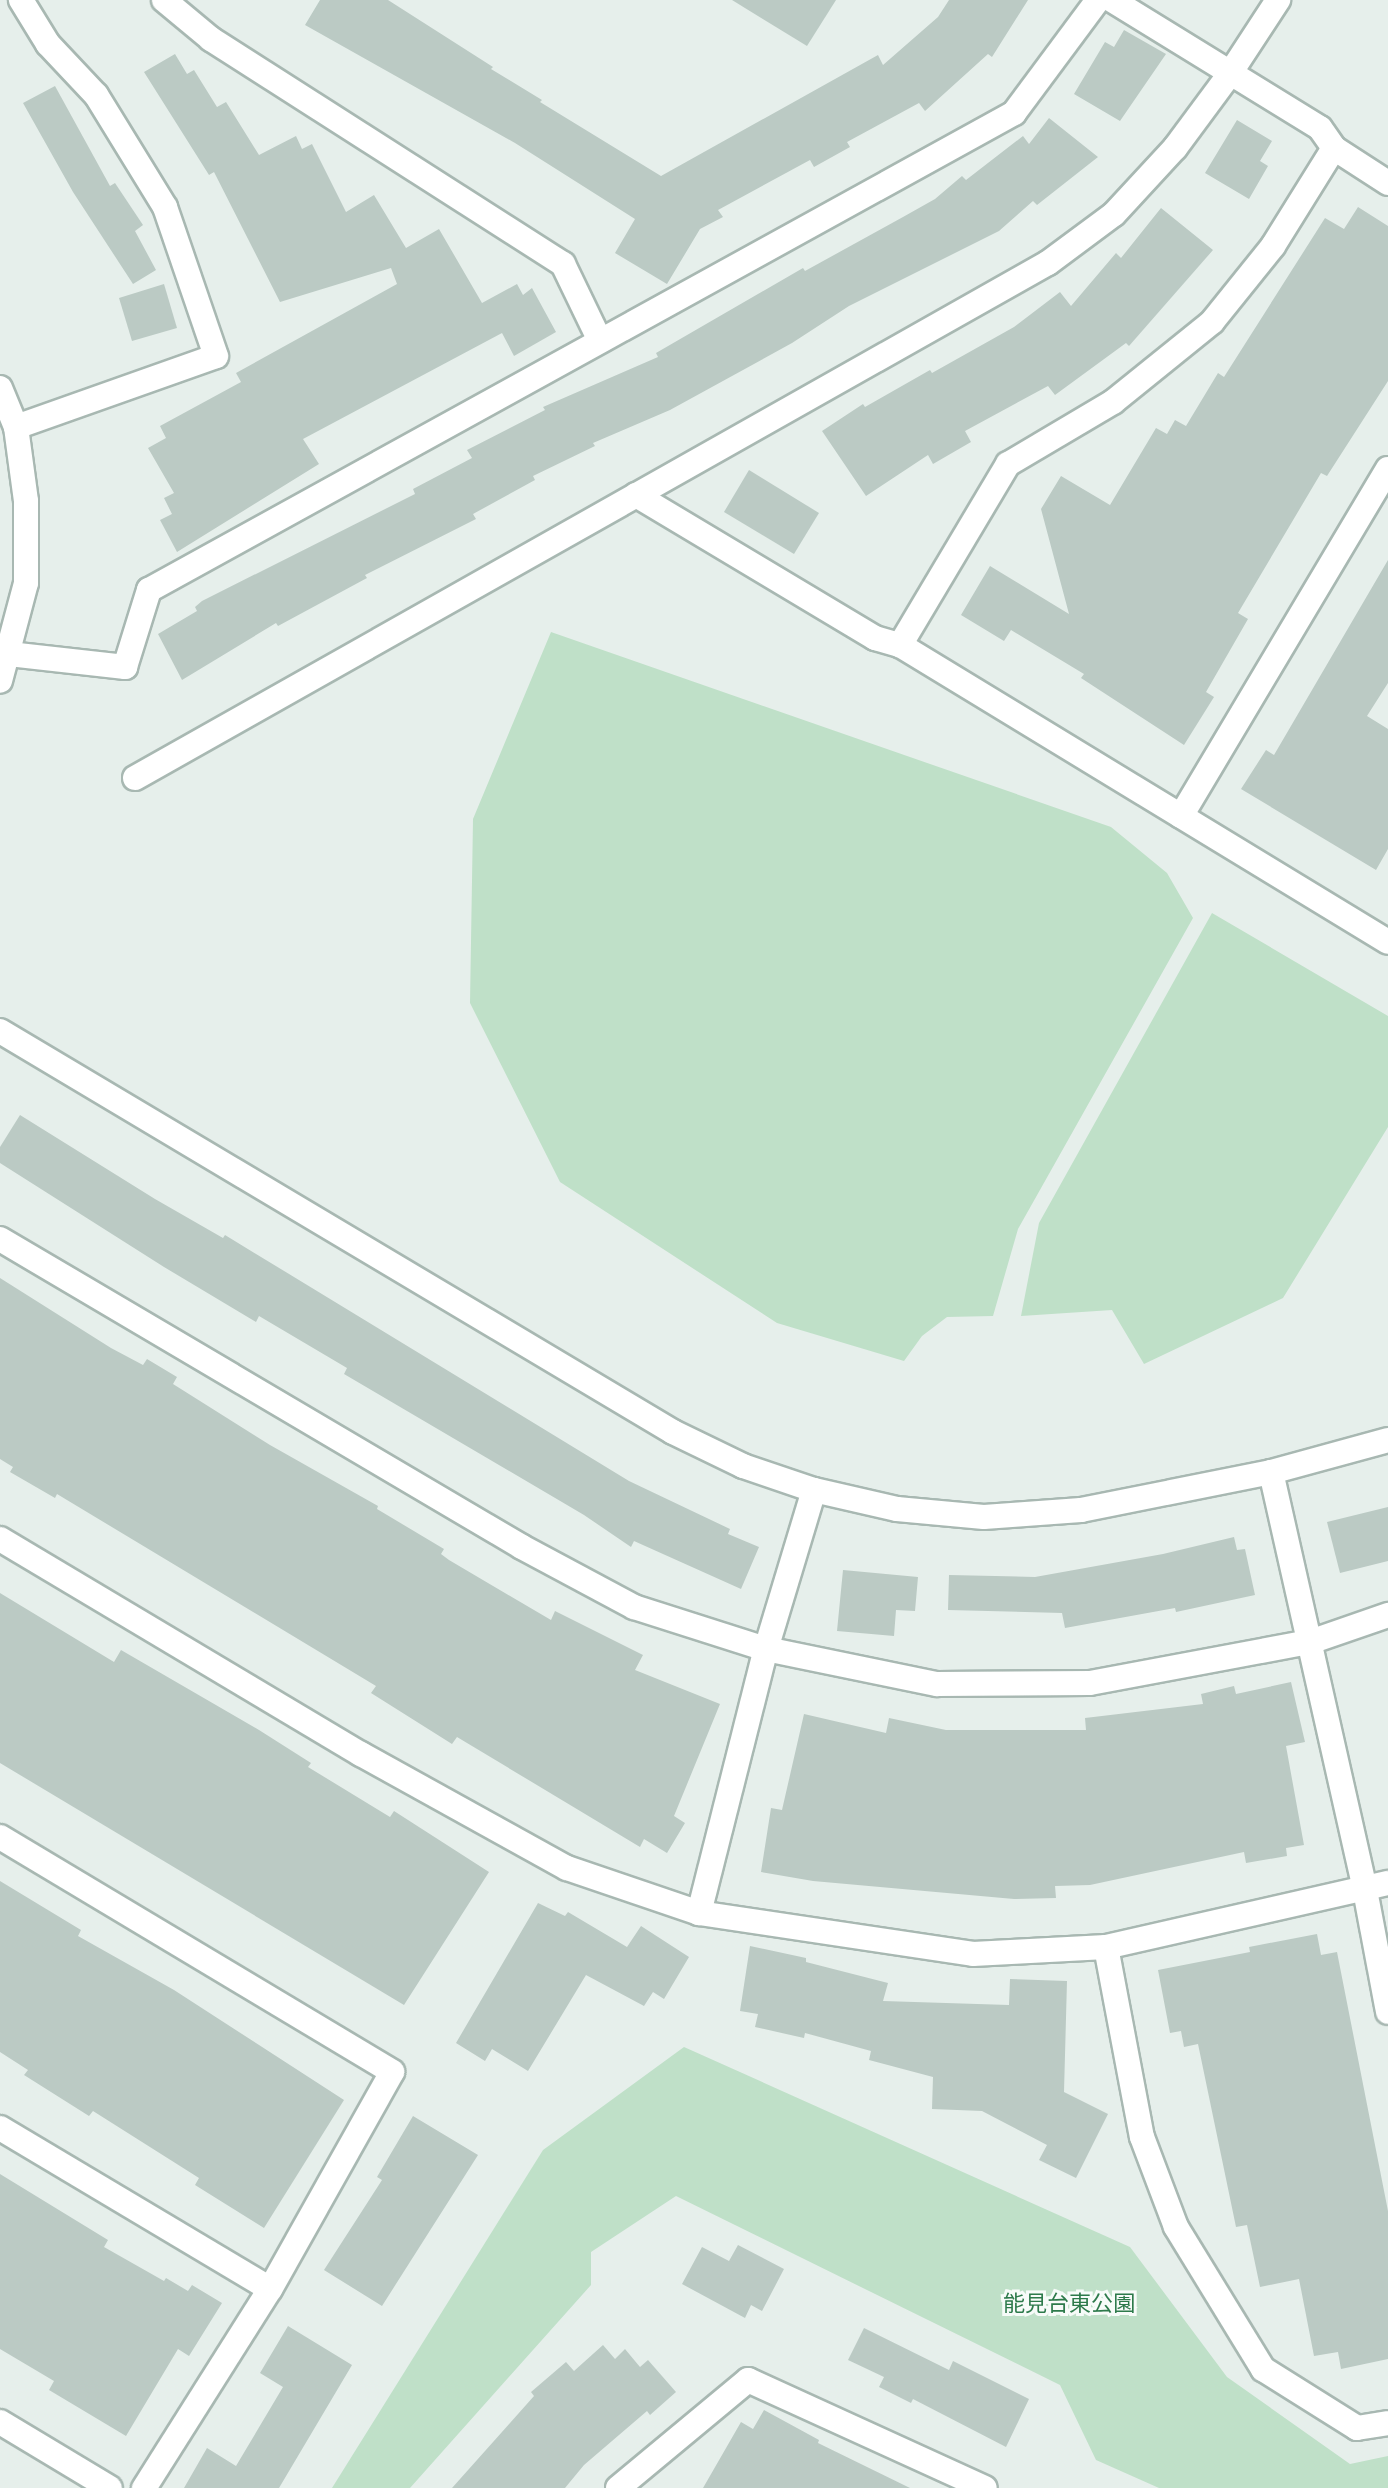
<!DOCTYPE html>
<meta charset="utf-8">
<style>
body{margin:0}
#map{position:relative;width:1388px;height:2488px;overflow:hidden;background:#e6efeb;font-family:Montserrat,"Noto Sans JP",sans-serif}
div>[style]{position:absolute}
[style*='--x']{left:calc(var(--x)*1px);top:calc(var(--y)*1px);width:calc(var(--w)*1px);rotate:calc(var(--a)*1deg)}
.green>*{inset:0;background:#bfe0c8}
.building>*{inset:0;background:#bbcac4}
.roads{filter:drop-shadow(2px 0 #a8b8b2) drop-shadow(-2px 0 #a8b8b2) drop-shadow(0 2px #a8b8b2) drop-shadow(0 -2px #a8b8b2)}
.street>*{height:24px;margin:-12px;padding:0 12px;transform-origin:12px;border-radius:12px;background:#fff}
.secondary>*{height:24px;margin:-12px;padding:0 12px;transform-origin:12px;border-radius:12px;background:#fff}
span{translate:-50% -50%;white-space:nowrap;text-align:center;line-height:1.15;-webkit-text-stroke:6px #f7fbf9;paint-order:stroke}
.park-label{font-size:22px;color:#2d7a4b}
</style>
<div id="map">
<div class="green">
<i style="clip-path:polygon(551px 632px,1111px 827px,1167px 873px,1193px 918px,1018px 1229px,993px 1316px,947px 1317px,922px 1336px,904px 1361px,777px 1323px,560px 1182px,470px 1003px,473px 819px)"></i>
<i style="clip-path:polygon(1212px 913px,1388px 1016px,1388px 1127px,1283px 1298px,1144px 1364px,1112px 1310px,1021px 1316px,1039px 1223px)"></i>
<i style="clip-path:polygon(684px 2047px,1130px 2247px,1227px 2377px,1350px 2464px,1388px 2456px,1388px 2488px,1159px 2488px,1096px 2460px,1060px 2385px,676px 2196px,591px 2252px,591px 2285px,410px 2488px,332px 2488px,543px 2150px)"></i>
</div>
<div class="building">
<i style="clip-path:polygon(320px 0,388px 0,493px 67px,491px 69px,542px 100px,540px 102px,661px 176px,878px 55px,883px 65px,938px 17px,949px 0,1028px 0,992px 57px,988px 54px,925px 111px,919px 103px,847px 142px,850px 147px,814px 167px,810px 160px,718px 210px,723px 217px,700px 229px,667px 284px,615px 253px,635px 219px,515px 143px,305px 25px)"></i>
<i style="clip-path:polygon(732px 0,836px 0,807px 46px)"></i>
<i style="clip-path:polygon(1124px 30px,1166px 54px,1120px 121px,1074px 94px,1105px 42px,1114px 47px)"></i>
<i style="clip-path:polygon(175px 54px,187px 74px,194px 70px,217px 107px,226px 102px,259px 155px,296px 136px,302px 149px,312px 144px,346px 212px,374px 195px,406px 248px,439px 229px,482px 303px,517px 284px,523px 295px,532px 288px,556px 332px,514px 356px,502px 333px,303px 439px,319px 464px,177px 552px,160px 520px,172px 514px,164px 498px,174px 493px,148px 448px,166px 438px,160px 426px,241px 382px,236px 373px,397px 284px,391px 268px,280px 302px,214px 172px,209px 175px,144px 72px)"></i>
<i style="clip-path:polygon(55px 86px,110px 186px,115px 183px,143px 225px,135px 231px,156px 270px,133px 284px,73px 192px,23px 103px)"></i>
<i style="clip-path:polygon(1049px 118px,1098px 157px,1037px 205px,1033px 201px,999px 231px,849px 306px,792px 343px,670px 410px,593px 443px,595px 446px,533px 476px,535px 480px,473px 514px,476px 519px,365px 575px,367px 578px,278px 626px,276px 623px,182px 680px,158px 634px,197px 611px,195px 607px,202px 601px,415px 494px,413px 489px,472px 458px,467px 450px,545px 410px,543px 407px,658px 357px,656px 353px,803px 268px,805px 271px,903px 217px,935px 199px,962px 176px,966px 180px,1023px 136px,1029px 144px)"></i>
<i style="clip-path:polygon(1237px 120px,1272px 141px,1260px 161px,1268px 166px,1249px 199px,1205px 173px)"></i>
<i style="clip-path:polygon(1358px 207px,1388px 226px,1388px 381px,1327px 476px,1321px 473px,1238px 613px,1248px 619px,1206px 692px,1214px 697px,1184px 745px,1081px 678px,1084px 674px,1011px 630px,1004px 641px,961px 615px,990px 566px,1069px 614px,1041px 509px,1061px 476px,1110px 505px,1156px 428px,1167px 434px,1175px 420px,1186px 426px,1218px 373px,1224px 377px,1325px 218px,1344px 229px)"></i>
<i style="clip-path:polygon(1161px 208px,1213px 250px,1129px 346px,1126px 343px,1055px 395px,1048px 386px,965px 431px,971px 442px,933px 464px,928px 455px,866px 496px,822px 431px,863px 404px,865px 407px,930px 370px,932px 373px,1014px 327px,1060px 292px,1071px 306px,1116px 253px,1121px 258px)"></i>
<i style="clip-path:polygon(164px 284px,177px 328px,132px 341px,119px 298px)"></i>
<i style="clip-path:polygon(749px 470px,819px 513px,794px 554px,724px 512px)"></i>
<i style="clip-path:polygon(1388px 560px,1388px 683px,1367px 716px,1388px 729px,1388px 849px,1376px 870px,1241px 789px,1266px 750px,1274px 755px)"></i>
<i style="clip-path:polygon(20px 1115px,155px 1199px,223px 1238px,225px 1235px,629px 1481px,730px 1529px,728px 1534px,759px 1547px,741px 1589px,634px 1541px,631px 1547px,584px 1515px,344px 1374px,347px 1368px,259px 1316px,256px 1322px,164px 1267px,0 1163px,0 1147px)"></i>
<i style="clip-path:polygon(0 1278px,111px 1348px,143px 1365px,147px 1359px,177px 1377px,173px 1384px,270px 1445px,378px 1506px,377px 1509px,444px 1549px,441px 1554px,449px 1560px,551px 1620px,555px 1611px,643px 1655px,635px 1670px,720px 1704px,674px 1816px,685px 1823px,667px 1853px,644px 1839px,640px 1847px,457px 1737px,452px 1744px,371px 1693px,376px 1686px,57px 1494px,55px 1498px,10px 1472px,13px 1467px,0 1459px)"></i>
<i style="clip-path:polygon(1388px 1507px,1388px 1561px,1340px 1573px,1327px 1522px)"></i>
<i style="clip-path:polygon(1234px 1537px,1237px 1550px,1245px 1549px,1255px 1595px,1176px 1612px,1175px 1608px,1065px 1628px,1062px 1613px,948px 1610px,949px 1575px,1035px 1577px,1163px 1554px)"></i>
<i style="clip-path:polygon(843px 1570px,918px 1577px,915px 1611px,896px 1610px,894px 1636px,837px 1631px)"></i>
<i style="clip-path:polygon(0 1593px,114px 1662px,121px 1650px,259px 1730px,311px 1763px,308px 1767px,390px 1817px,394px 1811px,489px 1872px,404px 2005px,0 1763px)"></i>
<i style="clip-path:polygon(1291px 1682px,1305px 1742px,1286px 1746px,1304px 1845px,1286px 1848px,1287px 1856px,1246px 1863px,1244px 1852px,1090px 1885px,1055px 1886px,1056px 1898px,1014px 1899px,813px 1881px,761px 1872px,771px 1808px,782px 1810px,804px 1714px,886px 1733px,889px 1718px,946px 1730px,1086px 1730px,1085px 1718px,1203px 1704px,1201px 1694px,1234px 1686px,1236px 1694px)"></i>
<i style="clip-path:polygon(0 1881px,81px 1930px,78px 1936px,174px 1990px,344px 2100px,264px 2228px,195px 2185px,199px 2178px,93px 2111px,89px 2116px,24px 2075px,28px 2070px,0 2052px)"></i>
<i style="clip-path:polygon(538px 1903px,565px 1916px,568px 1912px,627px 1947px,641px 1926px,689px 1957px,664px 1999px,653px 1992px,644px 2006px,586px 1975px,528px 2071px,492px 2049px,485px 2061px,456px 2043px)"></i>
<i style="clip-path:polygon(1317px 1934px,1321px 1955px,1337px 1952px,1388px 2211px,1388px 2359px,1341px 2369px,1338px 2352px,1314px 2356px,1299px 2279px,1260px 2287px,1247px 2225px,1236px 2227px,1198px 2044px,1184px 2047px,1181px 2031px,1170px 2033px,1158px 1970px,1250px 1952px,1249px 1947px)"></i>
<i style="clip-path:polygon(750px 1946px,806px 1958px,806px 1962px,888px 1983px,883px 2001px,1009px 2005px,1010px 1979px,1067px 1981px,1064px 2092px,1108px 2114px,1076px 2178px,1039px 2160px,1047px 2145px,982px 2111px,932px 2109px,933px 2077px,869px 2060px,871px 2051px,805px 2033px,804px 2038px,755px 2027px,758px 2014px,740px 2011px)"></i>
<i style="clip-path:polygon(413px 2116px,478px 2155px,382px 2306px,324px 2270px,382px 2180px,377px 2177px)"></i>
<i style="clip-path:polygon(0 2174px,108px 2240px,104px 2247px,164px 2281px,166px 2278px,188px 2291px,192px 2285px,222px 2303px,189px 2356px,178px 2349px,126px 2436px,49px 2390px,54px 2381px,0 2349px)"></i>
<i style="clip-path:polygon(738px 2245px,784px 2269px,762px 2311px,751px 2305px,745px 2318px,682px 2284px,702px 2247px,729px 2261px)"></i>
<i style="clip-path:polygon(288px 2326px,352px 2365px,279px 2488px,184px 2488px,207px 2448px,236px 2466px,283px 2387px,260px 2373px)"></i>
<i style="clip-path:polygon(864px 2328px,949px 2370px,953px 2361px,1029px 2399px,1006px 2447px,913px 2399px,911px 2403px,879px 2387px,884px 2377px,848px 2360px)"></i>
<i style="clip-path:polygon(603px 2345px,615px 2359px,625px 2349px,640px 2367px,648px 2360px,676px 2392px,650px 2415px,647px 2411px,584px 2465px,565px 2488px,452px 2488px,534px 2396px,531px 2392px,566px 2362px,574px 2371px)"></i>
<i style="clip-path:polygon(764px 2410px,819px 2440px,818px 2443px,910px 2488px,703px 2488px,741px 2422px,753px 2429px)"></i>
</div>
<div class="roads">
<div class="street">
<i style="--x:164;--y:0;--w:61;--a:39.7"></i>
<i style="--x:211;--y:39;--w:418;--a:32.6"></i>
<i style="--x:563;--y:264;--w:85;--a:64.3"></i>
<i style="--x:1112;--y:0;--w:244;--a:31.6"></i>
<i style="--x:1320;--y:128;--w:24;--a:55"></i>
<i style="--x:1388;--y:183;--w:64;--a:-147.1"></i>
<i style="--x:1334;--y:148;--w:115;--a:121.9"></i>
<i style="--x:1273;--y:246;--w:97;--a:128.8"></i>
<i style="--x:1212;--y:322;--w:127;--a:141.1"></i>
<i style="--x:1113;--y:402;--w:122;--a:149.4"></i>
<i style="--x:1008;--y:464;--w:211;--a:120.8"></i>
<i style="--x:900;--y:645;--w:571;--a:31.32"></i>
<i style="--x:16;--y:427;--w:212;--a:-19.5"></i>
<i style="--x:216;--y:356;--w:157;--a:-108.9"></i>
<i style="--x:165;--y:207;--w:132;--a:-121.6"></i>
<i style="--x:96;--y:95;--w:70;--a:-133.3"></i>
<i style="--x:48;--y:44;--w:52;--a:-121.5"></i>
<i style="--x:636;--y:495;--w:279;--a:30.9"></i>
<i style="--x:875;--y:638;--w:26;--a:16"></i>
<i style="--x:9;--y:654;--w:117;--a:6.4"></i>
<i style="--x:125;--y:667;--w:81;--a:-72.7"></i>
<i style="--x:149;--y:590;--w:988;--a:-28.87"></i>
<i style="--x:1014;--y:113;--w:141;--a:-53.4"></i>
<i style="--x:135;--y:778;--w:1048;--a:-29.43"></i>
<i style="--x:1048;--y:263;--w:82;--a:-36.6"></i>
<i style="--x:1114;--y:214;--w:90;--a:-47.3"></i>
<i style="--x:1175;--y:148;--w:91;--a:-53.5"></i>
<i style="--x:1229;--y:75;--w:90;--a:-56.8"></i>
<i style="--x:1181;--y:816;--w:404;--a:-59.2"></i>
<i style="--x:0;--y:1239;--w:606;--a:30.54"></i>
<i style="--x:522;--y:1547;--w:127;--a:28.2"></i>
<i style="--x:634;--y:1607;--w:139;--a:17.7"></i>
<i style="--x:766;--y:1649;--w:175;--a:11.6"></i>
<i style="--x:937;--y:1684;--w:153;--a:-0.4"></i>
<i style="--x:1090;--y:1683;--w:224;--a:-10.6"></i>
<i style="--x:1310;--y:1642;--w:83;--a:-19.1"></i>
<i style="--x:1271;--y:1472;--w:428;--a:77.3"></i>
<i style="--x:1365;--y:1890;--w:124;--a:79.3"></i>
<i style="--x:0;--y:1539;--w:420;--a:30.8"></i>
<i style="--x:361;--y:1754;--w:235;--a:29"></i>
<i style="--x:567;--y:1868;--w:139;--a:18.8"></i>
<i style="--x:699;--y:1913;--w:277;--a:8.5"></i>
<i style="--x:973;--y:1954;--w:133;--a:-3"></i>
<i style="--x:1106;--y:1947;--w:289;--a:-12.8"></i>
<i style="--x:0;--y:1837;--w:457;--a:30.9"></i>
<i style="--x:392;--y:2072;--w:249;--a:119.3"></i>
<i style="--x:270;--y:2289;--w:236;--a:122.3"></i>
<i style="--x:699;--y:1913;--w:272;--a:-75.8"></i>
<i style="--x:766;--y:1649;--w:166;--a:-73.2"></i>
<i style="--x:1106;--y:1947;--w:193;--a:79.3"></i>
<i style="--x:1142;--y:2137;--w:96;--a:69.3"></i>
<i style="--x:1176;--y:2227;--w:167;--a:58.5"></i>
<i style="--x:1263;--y:2369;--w:111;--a:32.1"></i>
<i style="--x:1357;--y:2428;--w:31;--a:-9"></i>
<i style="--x:0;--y:2128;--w:314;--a:30.8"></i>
<i style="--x:0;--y:2422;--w:128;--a:31"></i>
<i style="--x:618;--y:2488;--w:169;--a:-39.7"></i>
<i style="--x:748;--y:2380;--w:260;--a:24.5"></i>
</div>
<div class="secondary">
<i style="--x:0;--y:388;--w:42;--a:67.7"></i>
<i style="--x:16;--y:427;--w:75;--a:82.3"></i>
<i style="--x:26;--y:501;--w:82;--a:90"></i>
<i style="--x:26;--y:583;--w:101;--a:104.9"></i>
<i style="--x:0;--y:1031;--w:783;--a:30.79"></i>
<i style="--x:673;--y:1432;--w:78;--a:25.9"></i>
<i style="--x:743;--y:1466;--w:75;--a:18.7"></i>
<i style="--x:814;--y:1490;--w:85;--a:12.9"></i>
<i style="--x:897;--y:1509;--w:87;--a:5.3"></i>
<i style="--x:984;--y:1517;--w:97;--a:-4.1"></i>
<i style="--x:1081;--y:1510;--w:194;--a:-11.3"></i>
<i style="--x:1271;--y:1472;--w:121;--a:-15.3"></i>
</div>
</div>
<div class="park-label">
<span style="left:1069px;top:2304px">能見台東公園</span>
</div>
</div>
